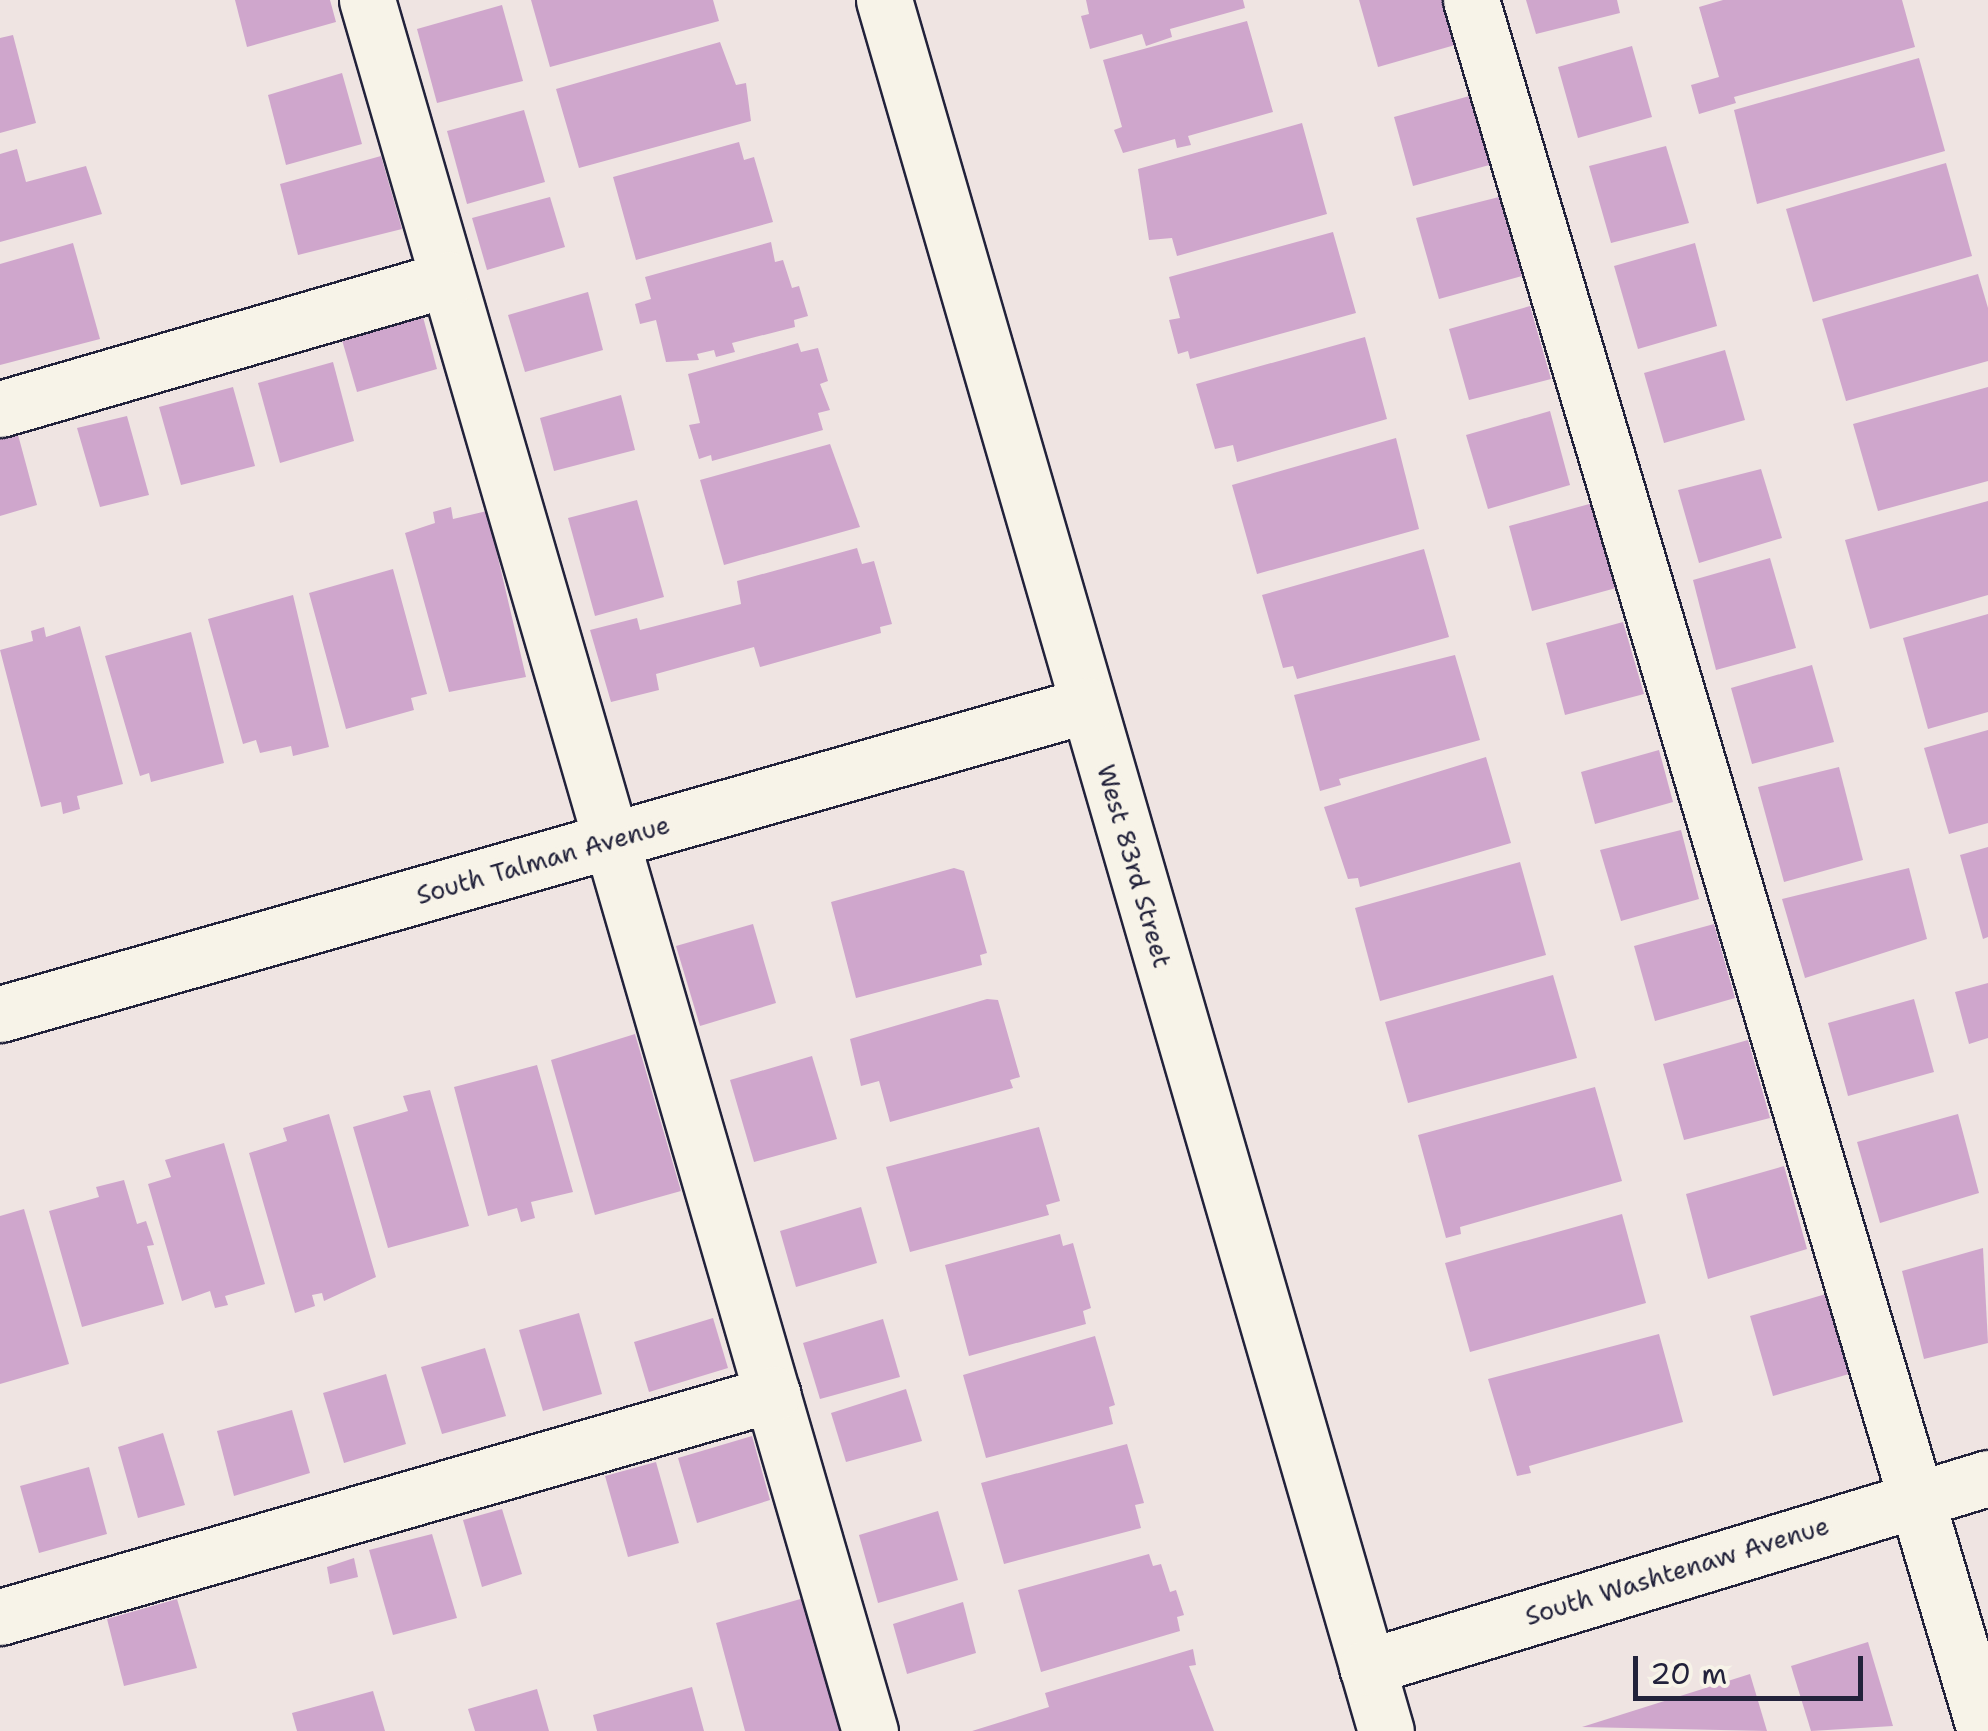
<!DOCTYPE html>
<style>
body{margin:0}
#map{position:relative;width:1988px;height:1731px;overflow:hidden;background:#efe4e2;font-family:"Shantell Sans",sans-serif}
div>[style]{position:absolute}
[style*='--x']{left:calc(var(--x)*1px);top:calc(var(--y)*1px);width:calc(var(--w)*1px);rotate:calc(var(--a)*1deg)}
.building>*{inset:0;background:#cfa6cc}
.roads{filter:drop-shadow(2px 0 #22223b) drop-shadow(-2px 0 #22223b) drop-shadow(0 2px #22223b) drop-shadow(0 -2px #22223b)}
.minor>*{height:55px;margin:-27.5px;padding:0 27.5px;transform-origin:27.5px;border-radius:27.5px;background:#f7f3e8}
span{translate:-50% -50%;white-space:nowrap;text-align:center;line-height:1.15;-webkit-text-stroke:9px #f7f3e8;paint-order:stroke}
.street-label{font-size:25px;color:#22223b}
.scale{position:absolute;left:1633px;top:1656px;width:230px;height:45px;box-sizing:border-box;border:5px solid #22223b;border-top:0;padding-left:12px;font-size:30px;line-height:35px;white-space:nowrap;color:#22223b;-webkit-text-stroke:8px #f7f3e8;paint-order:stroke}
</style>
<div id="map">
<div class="building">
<i style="clip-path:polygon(235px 0,330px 0,336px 22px,247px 47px)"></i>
<i style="clip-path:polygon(531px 0,713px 0,719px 21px,550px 67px)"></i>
<i style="clip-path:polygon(1086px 0,1243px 0,1245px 8px,1170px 29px,1172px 37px,1146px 46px,1142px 34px,1090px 49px,1081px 16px,1089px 14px)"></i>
<i style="clip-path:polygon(1359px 0,1442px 0,1455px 45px,1378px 67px)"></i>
<i style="clip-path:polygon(1526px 0,1617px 0,1620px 13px,1536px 34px)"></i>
<i style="clip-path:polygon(1723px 0,1902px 0,1915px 47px,1734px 97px,1736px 103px,1699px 114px,1691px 85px,1719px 77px,1699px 7px)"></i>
<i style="clip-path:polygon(502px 5px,523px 81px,437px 103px,417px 29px)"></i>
<i style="clip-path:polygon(1247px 21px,1273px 112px,1188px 136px,1191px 145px,1177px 148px,1175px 139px,1123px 153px,1114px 130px,1122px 127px,1103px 60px)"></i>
<i style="clip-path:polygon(13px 35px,36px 123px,0 133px,0 38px)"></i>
<i style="clip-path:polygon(720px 42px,736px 85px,746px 83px,751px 121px,579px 168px,556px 89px)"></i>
<i style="clip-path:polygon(1632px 46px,1652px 117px,1578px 138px,1558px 67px)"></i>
<i style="clip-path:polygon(1919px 58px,1945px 151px,1757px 204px,1734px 110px)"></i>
<i style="clip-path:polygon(342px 73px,362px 144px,286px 165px,268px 95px)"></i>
<i style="clip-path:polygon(1473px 95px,1493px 164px,1413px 186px,1394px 117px)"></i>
<i style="clip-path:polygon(524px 110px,545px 182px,467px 204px,447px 131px)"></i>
<i style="clip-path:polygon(1302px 123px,1327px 214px,1177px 256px,1172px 238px,1149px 240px,1138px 169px)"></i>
<i style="clip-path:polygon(739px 142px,744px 160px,754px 157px,773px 222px,636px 260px,613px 177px)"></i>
<i style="clip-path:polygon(1666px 146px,1689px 223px,1611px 243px,1589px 166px)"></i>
<i style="clip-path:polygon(17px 149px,26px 182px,86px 166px,102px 214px,0 242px,0 154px)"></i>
<i style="clip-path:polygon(381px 156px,402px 229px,298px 255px,280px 184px)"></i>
<i style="clip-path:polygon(1946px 163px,1972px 256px,1813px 302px,1786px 209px)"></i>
<i style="clip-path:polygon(550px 197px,565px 247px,487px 270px,472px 218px)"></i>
<i style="clip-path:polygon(1499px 197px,1522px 276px,1439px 299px,1416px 218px)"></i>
<i style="clip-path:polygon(1333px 232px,1356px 313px,1190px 359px,1188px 351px,1178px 354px,1169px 320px,1180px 318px,1169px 277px)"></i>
<i style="clip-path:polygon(771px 242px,775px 262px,783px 260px,792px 288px,799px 286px,808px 316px,794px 320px,795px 327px,732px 343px,735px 352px,716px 357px,714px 350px,697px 354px,699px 360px,666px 362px,656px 320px,640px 324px,635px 304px,651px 299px,645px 277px)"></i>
<i style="clip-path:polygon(73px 243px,100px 339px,0 365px,0 264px)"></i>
<i style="clip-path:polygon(1695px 243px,1717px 326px,1638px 349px,1614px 266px)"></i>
<i style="clip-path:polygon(1978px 274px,1988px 308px,1988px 361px,1846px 401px,1822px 319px)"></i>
<i style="clip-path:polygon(588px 292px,603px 350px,525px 372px,508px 315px)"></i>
<i style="clip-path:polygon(1530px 306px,1551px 379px,1469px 400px,1449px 329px)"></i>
<i style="clip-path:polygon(423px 317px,437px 369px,357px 392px,342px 340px)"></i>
<i style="clip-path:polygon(1365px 337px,1387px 419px,1237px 462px,1233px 445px,1215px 449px,1196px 384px)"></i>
<i style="clip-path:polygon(798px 343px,801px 352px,818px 348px,828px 381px,820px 384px,830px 410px,818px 413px,823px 430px,712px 461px,711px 455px,699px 459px,689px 425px,700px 423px,688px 374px)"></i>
<i style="clip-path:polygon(1725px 350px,1745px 420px,1664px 443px,1644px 373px)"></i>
<i style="clip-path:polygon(333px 362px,354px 441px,280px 463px,258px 383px)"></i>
<i style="clip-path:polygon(233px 387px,255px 466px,181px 485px,159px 407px)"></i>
<i style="clip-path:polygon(1988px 387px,1988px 481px,1878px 511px,1853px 424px)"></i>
<i style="clip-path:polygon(621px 395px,635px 450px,554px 471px,540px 418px)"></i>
<i style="clip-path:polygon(1550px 411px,1570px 485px,1488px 509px,1466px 435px)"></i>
<i style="clip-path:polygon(127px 416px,149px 495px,100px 507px,77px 428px)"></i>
<i style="clip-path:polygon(17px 431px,37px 505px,0 516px,0 436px)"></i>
<i style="clip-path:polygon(1396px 438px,1419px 529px,1257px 574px,1232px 485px)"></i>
<i style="clip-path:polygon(830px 444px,860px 527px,724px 565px,700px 480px)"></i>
<i style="clip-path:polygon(1761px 469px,1782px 538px,1699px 563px,1678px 490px)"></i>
<i style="clip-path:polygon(637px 500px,664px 597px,595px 616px,568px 518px)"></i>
<i style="clip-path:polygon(1988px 501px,1988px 595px,1870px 629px,1845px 540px)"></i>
<i style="clip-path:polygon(1593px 503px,1616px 588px,1532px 611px,1509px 526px)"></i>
<i style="clip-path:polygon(451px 507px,453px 519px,487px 511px,526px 677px,449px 692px,405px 533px,435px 523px,433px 512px)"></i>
<i style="clip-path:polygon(857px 548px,862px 564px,874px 561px,892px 624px,880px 627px,881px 633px,760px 667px,754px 647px,656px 674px,659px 690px,611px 702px,590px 630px,637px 618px,640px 630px,741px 604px,737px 581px)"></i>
<i style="clip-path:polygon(1424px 549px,1449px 637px,1297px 679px,1293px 666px,1283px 668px,1262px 595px)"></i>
<i style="clip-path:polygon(1770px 558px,1796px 648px,1716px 670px,1693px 580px)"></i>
<i style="clip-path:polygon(393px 569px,427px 694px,411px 698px,414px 710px,346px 729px,309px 593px)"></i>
<i style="clip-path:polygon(293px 595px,329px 747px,293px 756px,291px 746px,260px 753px,256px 740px,243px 744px,208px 619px)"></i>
<i style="clip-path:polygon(1988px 614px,1988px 712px,1928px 729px,1903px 638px)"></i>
<i style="clip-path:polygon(1623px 622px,1644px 694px,1565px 715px,1546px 643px)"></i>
<i style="clip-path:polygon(80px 626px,123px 784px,77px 796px,80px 809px,63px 814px,61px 802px,41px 807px,0 650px,33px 641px,31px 631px,44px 627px,46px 637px)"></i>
<i style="clip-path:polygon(191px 632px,224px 763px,151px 782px,149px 773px,140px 776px,105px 656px)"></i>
<i style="clip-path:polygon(1455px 655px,1480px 740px,1339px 779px,1341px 785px,1320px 791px,1294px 695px)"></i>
<i style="clip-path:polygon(1812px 665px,1834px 742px,1752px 764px,1731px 688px)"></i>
<i style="clip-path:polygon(1988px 730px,1988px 823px,1949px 834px,1924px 748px)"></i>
<i style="clip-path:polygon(1659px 750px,1673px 802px,1595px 824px,1581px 772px)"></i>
<i style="clip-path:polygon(1486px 757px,1511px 843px,1360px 887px,1358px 878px,1348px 879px,1324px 807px)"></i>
<i style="clip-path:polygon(1839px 767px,1863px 860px,1784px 882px,1758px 787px)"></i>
<i style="clip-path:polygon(1681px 830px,1699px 899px,1621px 921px,1600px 850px)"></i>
<i style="clip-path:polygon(1988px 847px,1988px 937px,1983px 939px,1960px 855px)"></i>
<i style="clip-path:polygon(1520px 862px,1546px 955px,1380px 1001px,1355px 908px)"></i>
<i style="clip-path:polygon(954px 868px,964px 871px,987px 953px,980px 955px,982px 965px,856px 998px,831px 902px)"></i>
<i style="clip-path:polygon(1909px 868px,1927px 939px,1805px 978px,1782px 899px)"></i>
<i style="clip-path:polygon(753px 924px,776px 1003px,700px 1026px,676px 946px)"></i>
<i style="clip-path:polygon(1714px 924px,1735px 998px,1655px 1021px,1634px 946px)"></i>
<i style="clip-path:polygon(1553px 975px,1577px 1058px,1408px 1103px,1385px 1022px)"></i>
<i style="clip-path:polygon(1988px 983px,1988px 1038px,1969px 1044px,1955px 992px)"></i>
<i style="clip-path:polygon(987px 999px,998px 1000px,1020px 1077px,1010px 1080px,1013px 1088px,890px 1122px,879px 1081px,861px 1086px,850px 1039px)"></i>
<i style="clip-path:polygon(1914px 999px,1934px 1072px,1848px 1096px,1828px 1023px)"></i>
<i style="clip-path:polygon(635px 1034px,681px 1191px,595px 1215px,551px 1060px)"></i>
<i style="clip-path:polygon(1748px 1040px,1770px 1118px,1684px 1140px,1663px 1064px)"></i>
<i style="clip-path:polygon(812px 1056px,837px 1139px,754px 1162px,730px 1080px)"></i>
<i style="clip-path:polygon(537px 1065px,573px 1192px,531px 1202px,535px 1218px,521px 1222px,517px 1208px,488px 1216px,454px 1087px)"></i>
<i style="clip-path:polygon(1595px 1087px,1622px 1181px,1460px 1227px,1461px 1234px,1446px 1238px,1418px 1135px)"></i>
<i style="clip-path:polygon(430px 1090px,469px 1226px,388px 1248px,353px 1127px,408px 1111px,403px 1096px)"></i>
<i style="clip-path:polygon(329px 1114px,376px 1277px,324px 1301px,322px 1293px,312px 1295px,315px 1306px,295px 1313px,249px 1153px,287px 1141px,283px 1128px)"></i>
<i style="clip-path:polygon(1958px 1114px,1979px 1193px,1880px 1223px,1857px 1142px)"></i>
<i style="clip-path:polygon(1039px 1127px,1060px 1201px,1046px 1205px,1049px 1215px,910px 1252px,886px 1167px)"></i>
<i style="clip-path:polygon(224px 1143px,265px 1284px,225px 1296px,228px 1305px,215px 1308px,210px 1291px,182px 1301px,148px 1184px,171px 1177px,165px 1160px)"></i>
<i style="clip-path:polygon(1784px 1166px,1807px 1249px,1708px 1279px,1686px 1194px)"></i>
<i style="clip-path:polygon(124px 1180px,137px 1224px,146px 1221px,154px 1245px,147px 1246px,164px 1304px,82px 1327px,49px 1211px,99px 1197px,96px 1187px)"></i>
<i style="clip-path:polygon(861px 1207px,877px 1263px,796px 1287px,780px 1231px)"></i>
<i style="clip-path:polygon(24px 1209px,69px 1364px,0 1384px,0 1216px)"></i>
<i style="clip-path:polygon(1622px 1214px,1646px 1303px,1470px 1352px,1445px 1263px)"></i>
<i style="clip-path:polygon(1060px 1234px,1063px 1246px,1073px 1243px,1091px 1308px,1083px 1311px,1086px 1324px,969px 1356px,945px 1265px)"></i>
<i style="clip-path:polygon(1983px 1248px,1988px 1343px,1924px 1359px,1902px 1271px)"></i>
<i style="clip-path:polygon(1826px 1294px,1849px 1374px,1773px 1396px,1750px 1316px)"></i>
<i style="clip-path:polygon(579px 1313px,602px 1394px,543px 1411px,519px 1330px)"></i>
<i style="clip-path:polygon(713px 1318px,728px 1368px,649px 1392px,634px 1342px)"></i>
<i style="clip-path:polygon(883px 1319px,900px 1377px,820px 1399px,803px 1343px)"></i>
<i style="clip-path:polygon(1659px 1334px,1683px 1422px,1529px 1466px,1531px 1473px,1517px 1476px,1488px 1379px)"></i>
<i style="clip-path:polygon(1095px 1336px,1115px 1405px,1109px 1407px,1113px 1424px,986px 1458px,963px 1375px)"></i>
<i style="clip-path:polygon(485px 1348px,506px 1416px,442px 1434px,421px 1367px)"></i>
<i style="clip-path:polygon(386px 1374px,406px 1444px,344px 1463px,323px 1393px)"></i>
<i style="clip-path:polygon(906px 1389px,922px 1441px,846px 1462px,831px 1413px)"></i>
<i style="clip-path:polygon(292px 1410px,310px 1473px,234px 1496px,217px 1431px)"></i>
<i style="clip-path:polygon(163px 1433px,185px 1505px,138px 1518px,118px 1447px)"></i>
<i style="clip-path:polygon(752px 1436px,770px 1500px,697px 1523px,678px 1458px)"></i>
<i style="clip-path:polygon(1127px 1444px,1144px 1503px,1135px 1505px,1141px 1528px,1004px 1564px,981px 1483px)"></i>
<i style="clip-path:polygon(656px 1462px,679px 1543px,628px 1557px,605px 1476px)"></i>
<i style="clip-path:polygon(89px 1467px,107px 1534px,39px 1553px,20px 1486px)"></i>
<i style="clip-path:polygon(502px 1509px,522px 1574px,482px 1587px,463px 1520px)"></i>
<i style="clip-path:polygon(938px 1511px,958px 1580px,878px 1603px,859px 1535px)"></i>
<i style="clip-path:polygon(432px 1534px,457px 1618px,393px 1635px,369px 1550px)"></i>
<i style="clip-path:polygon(1149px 1554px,1153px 1566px,1161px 1564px,1170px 1592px,1176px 1590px,1184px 1615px,1177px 1617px,1180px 1631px,1041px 1672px,1018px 1590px)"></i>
<i style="clip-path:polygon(354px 1558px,358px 1577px,330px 1584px,327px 1567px)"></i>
<i style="clip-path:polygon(804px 1598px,841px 1731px,745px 1731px,716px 1623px)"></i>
<i style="clip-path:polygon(177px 1599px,197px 1668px,124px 1686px,107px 1619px)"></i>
<i style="clip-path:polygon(963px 1602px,976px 1653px,907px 1674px,893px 1624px)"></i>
<i style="clip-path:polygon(1868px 1642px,1893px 1726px,1811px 1731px,1791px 1666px)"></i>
<i style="clip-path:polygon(1193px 1649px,1196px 1665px,1189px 1666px,1214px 1731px,972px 1731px,1049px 1707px,1045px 1693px)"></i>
<i style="clip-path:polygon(1750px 1674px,1767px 1731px,1582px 1727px)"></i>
<i style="clip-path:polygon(692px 1687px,704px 1731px,597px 1731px,593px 1715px)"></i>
<i style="clip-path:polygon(537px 1689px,549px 1731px,475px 1731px,468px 1709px)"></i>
<i style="clip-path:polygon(373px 1691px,385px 1731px,297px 1731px,292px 1713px)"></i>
</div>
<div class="roads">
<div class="minor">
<i style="--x:367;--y:0;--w:1803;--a:73.8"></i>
<i style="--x:884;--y:0;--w:1802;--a:73.83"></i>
<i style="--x:1471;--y:0;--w:1806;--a:73.46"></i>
<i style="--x:0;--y:409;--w:466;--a:-16.2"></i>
<i style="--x:0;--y:1014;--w:1130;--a:-15.87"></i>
<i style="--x:0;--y:1617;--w:804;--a:-16.11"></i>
<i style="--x:1367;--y:1667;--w:649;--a:-16.93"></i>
</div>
</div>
<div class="street-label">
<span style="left:543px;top:860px;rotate:-16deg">South Talman Avenue</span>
<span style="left:1134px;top:866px;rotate:74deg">West 83rd Street</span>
<span style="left:1677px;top:1571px;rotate:-17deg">South Washtenaw Avenue</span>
</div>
<div class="scale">20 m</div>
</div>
